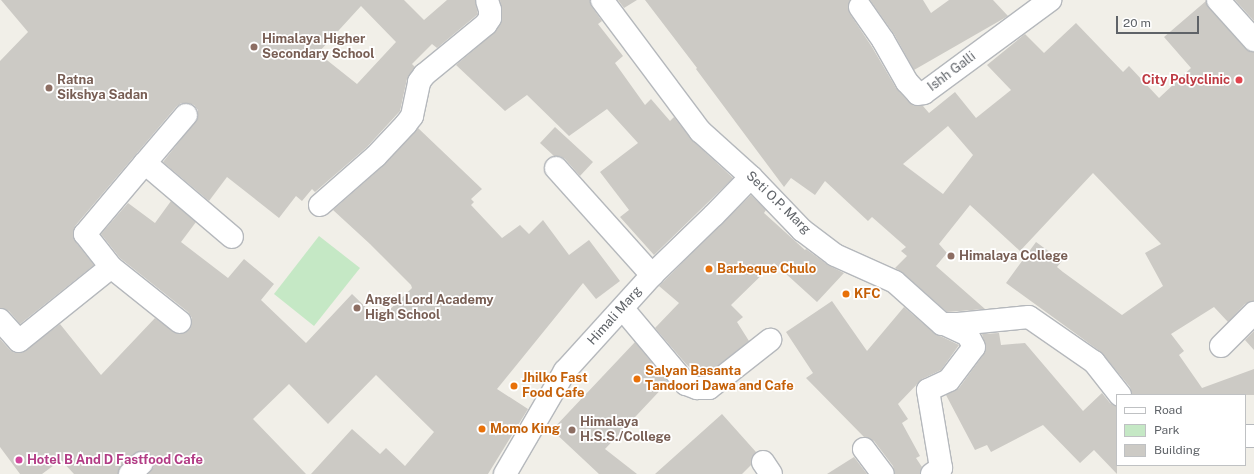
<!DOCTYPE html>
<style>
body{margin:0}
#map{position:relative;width:1254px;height:474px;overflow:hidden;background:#f1efe8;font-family:"Public Sans",sans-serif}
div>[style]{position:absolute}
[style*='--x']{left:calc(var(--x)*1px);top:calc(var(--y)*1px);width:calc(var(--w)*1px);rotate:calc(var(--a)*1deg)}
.green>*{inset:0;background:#c5e8c5}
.building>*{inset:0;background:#cccac5}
.roads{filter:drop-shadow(1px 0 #b5b8bc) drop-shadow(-1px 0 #b5b8bc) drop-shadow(0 1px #b5b8bc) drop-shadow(0 -1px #b5b8bc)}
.street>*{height:22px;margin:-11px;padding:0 11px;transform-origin:11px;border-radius:11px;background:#fff}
.dots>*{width:11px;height:11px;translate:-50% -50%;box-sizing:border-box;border:2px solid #fff;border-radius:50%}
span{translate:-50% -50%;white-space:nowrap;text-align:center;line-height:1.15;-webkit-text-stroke:3.5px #fff;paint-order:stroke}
.education-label{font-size:13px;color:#785e54;font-weight:700}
.left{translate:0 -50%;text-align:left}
.street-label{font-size:13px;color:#5f6368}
.health-label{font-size:13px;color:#be3a42;font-weight:700}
.right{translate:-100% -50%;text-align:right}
.food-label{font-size:13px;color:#c56008;font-weight:700}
.hotel-label{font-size:13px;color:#b23c85;font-weight:700}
.legend{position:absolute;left:1116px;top:394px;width:130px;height:72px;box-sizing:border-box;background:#fff;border:1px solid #bfc1c3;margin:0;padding:5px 7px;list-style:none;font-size:12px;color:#5f6368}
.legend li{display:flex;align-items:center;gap:8px;height:20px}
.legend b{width:20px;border:1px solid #bfc1c3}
.scale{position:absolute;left:1116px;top:16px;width:83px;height:18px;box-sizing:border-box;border:2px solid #5f6368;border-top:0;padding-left:5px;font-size:12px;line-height:14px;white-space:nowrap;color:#5f6368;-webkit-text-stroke:3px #fff;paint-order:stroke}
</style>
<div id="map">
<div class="green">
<i style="clip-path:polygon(319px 236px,360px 268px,314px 326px,274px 294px)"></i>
</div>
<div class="building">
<i style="clip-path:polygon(evenodd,1px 0,404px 0,424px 20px,447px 0,475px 0,478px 14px,437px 48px,432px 44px,412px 64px,415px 67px,407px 79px,400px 111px,367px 147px,315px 192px,312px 189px,302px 201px,296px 196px,279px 218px,227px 177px,209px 201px,163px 162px,198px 118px,198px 110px,194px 105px,188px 103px,181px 103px,176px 107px,75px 226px,73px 236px,75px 241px,94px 265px,20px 324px,9px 311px,0 308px,0 61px,28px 32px,1px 0,361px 6px,396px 42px,357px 84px,318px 53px,361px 6px)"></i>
<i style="clip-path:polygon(500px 0,590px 0,592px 7px,602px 21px,598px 24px,623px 56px,615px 63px,645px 105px,651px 99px,670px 121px,674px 117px,692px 140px,733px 178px,654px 255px,620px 217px,629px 210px,600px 172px,638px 143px,607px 109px,569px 136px,527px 95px,505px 111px,456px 65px,496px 31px,502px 18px)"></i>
<i style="clip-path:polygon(618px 0,637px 0,624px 8px)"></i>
<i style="clip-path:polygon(evenodd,645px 0,850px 0,848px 8px,850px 14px,872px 47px,896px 88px,909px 102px,914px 106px,923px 106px,929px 113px,955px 92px,976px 118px,1011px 90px,987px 65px,1025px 34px,1044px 53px,1076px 23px,1123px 72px,1129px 66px,1159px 98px,1191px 68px,1164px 37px,1206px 1px,1209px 8px,1245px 48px,1254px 52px,1254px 301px,1245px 304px,1228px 322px,1214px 307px,1171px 334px,1184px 351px,1179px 355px,1202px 388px,1254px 369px,1254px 395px,1132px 395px,1130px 387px,1101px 352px,1006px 283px,1036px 242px,1062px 261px,1057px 267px,1063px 272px,1122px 315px,1163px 286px,1145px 253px,1161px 244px,1093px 173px,1020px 251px,970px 205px,939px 244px,947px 253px,936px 266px,985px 309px,947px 312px,903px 273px,895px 268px,907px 256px,901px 251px,906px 247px,872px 217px,868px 221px,825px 181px,815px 195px,791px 178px,784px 187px,696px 69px,697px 68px,645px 0,948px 126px,973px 155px,943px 194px,903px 164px,948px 126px)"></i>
<i style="clip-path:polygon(870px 0,923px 0,931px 13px,949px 0,993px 0,1008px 16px,914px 70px,894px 34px)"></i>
<i style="clip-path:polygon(1235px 0,1254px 0,1254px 21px)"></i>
<i style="clip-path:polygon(555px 127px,593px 162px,580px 176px,565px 159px,560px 156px,554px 156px,540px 143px)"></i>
<i style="clip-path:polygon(418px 128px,482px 189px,471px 199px,474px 202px,471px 205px,502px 238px,520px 225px,529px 234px,543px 220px,569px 255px,589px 240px,620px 281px,596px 299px,583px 283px,497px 389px,528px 409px,488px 474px,311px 474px,352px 429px,380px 454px,386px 448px,405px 466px,434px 432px,376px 375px,328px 424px,289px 384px,253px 419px,306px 474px,148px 474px,154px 467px,154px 460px,151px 455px,146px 451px,140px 451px,122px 465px,118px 474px,74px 474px,61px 460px,42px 474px,20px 474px,0 447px,0 339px,10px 350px,15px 353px,22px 353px,60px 324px,101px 375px,155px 318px,178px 334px,185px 333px,190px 329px,192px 324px,192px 318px,188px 312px,120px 258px,101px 234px,128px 203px,155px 223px,171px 201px,196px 222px,181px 242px,228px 278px,244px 259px,274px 284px,261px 300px,306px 343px,352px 294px,379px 320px,412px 288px,411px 285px,370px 244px,333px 210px,384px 165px)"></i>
<i style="clip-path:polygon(751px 195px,766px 210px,764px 213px,805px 250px,806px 249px,828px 265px,844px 273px,817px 302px,774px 263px,731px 305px,743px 317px,737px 322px,749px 341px,705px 376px,699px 376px,686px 364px,655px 328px,679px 303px,659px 286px)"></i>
<i style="clip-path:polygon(832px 301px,867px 351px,904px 307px,934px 333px,959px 345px,941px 370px,922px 379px,898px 404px,908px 419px,902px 423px,920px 456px,916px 458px,922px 467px,920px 474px,895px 474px,893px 466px,874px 441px,864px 437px,806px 378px,813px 373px,786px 332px)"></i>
<i style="clip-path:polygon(1254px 331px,1254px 350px,1245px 340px)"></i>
<i style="clip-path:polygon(999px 333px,1001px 345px,1025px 343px,1083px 411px,1102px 393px,1110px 403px,1117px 407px,1117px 474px,1094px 450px,1080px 463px,1043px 425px,991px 452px,987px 445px,975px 450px,946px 395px,959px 388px,984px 354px,986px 348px,982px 334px)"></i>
<i style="clip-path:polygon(635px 342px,668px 382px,605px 449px,637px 474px,599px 474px,552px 430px)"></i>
<i style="clip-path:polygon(722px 414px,756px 452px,752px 457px,751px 465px,742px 474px,655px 474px)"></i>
<i style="clip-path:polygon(854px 457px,867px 474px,827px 474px)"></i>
</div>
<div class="roads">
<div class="street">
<i style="--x:602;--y:0;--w:164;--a:53.2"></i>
<i style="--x:700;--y:131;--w:69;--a:42"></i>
<i style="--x:751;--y:177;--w:74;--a:46.1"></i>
<i style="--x:802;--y:230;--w:41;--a:37.1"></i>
<i style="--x:835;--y:255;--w:66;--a:24.2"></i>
<i style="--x:895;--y:282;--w:63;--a:41.8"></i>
<i style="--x:942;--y:324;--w:16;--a:0"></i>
<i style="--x:958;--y:324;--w:71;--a:-5.6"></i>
<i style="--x:1029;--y:317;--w:79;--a:34.7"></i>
<i style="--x:1094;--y:362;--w:42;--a:51.8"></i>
<i style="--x:1218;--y:0;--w:54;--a:48"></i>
<i style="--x:860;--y:7;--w:40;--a:55.1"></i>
<i style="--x:883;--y:40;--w:48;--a:60.3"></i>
<i style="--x:907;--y:82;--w:16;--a:47"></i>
<i style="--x:918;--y:94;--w:6;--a:-9"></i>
<i style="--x:924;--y:93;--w:157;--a:-36.4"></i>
<i style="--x:145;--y:163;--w:63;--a:-49.5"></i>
<i style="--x:556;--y:168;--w:144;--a:48.1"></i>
<i style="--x:320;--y:205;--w:74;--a:-41.2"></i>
<i style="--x:376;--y:156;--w:44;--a:-46.8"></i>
<i style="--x:406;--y:124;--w:10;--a:-53"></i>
<i style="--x:412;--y:116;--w:35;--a:-78"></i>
<i style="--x:419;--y:82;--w:9;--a:-54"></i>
<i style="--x:424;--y:75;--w:80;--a:-39.4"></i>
<i style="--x:486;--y:24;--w:7;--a:-56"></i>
<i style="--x:490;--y:18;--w:8;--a:-90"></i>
<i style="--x:490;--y:10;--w:10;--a:-107"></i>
<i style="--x:111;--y:267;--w:42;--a:-128.2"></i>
<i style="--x:85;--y:234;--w:93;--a:-49.8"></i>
<i style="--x:145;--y:163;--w:114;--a:40.4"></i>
<i style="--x:623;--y:309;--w:98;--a:50"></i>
<i style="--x:686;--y:384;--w:12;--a:20"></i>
<i style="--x:697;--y:388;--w:12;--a:0"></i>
<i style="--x:709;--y:388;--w:78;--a:-38.2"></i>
<i style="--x:0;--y:320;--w:28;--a:48"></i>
<i style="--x:19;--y:341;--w:118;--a:-38.8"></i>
<i style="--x:111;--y:267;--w:88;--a:38.6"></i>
<i style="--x:1221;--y:346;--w:47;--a:-45"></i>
<i style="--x:1245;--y:436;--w:9;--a:0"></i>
<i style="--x:864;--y:449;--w:31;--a:53"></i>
<i style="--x:763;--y:462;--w:14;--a:56"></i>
<i style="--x:130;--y:474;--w:16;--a:-43"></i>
<i style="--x:505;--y:474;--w:119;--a:-59.8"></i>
<i style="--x:565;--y:371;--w:130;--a:-47.8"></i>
<i style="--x:652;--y:275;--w:86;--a:-44.1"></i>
<i style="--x:714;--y:215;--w:53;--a:-45.8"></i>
<i style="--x:932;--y:474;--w:11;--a:-34"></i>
<i style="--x:941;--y:468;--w:79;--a:-99.5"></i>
<i style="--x:928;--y:390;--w:23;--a:-25"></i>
<i style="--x:949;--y:380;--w:41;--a:-52.9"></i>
<i style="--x:974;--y:347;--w:13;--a:-117"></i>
<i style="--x:968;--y:335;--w:26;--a:-155"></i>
</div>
</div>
<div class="dots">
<i style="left:254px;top:47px;background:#8d6e63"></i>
<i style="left:1239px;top:80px;background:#e0444e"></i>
<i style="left:49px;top:88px;background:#8d6e63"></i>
<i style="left:951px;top:256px;background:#8d6e63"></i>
<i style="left:709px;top:269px;background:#e8710a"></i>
<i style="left:846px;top:294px;background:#e8710a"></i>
<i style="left:357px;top:308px;background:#8d6e63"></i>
<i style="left:637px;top:379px;background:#e8710a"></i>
<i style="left:514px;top:386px;background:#e8710a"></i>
<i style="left:482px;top:429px;background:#e8710a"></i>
<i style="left:572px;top:430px;background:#8d6e63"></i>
<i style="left:19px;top:460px;background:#d1479c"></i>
</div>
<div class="education-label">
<span class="left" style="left:262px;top:47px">Himalaya Higher<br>Secondary School</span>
<span class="left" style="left:57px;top:88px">Ratna<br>Sikshya Sadan</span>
<span class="left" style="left:959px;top:256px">Himalaya College</span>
<span class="left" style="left:365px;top:308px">Angel Lord Academy<br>High School</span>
<span class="left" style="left:580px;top:430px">Himalaya<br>H.S.S./College</span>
</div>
<div class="street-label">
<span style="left:952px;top:72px;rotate:-37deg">Ishh Galli</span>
<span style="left:778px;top:203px;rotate:44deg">Seti O.P. Marg</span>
<span style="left:615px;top:316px;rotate:-48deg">Himali Marg</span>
</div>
<div class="health-label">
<span class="right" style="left:1230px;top:80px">City Polyclinic</span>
</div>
<div class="food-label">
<span class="left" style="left:717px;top:269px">Barbeque Chulo</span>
<span class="left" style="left:854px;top:294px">KFC</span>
<span class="left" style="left:645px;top:379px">Salyan Basanta<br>Tandoori Dawa and Cafe</span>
<span class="left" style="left:522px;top:386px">Jhilko Fast<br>Food Cafe</span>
<span class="left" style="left:490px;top:429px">Momo King</span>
</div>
<div class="hotel-label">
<span class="left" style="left:27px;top:460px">Hotel B And D Fastfood Cafe</span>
</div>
<ul class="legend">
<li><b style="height:5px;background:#fff"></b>Road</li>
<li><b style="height:11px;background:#c5e8c5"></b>Park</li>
<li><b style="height:11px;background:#cccac5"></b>Building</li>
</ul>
<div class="scale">20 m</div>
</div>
